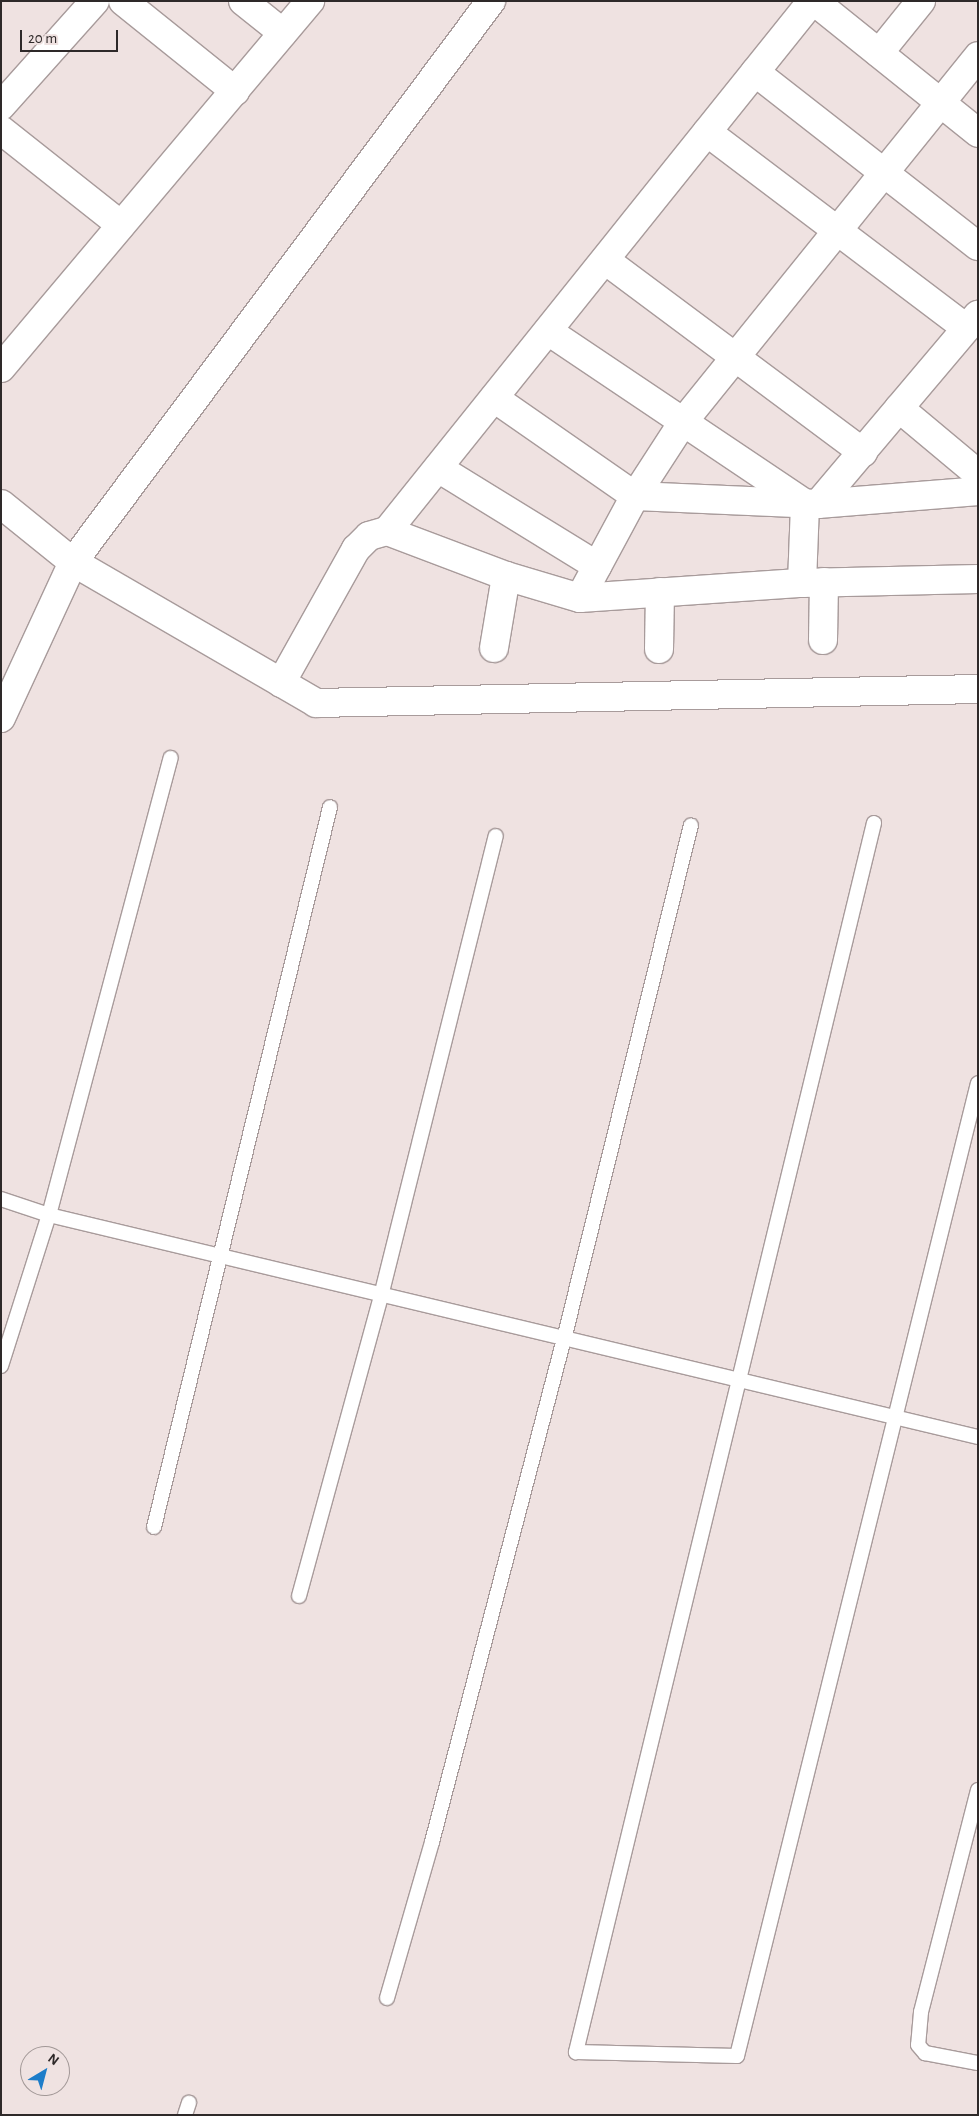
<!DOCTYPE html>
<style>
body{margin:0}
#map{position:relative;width:979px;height:2116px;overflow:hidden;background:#efe2e1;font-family:"Alegreya Sans",sans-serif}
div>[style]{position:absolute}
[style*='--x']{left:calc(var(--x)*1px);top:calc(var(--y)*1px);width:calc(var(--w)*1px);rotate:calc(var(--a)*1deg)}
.roads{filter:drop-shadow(1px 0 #a89b9b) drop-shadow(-1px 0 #a89b9b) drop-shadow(0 1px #a89b9b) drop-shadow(0 -1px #a89b9b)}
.service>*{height:14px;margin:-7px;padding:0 7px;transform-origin:7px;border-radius:7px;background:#fff}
.minor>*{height:28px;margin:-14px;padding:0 14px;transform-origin:14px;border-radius:14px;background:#fff}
.tertiary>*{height:28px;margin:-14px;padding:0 14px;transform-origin:14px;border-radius:14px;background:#fff}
span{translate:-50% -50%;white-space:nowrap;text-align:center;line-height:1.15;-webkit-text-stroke:4px #efe2e1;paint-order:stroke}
.frame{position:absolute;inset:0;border:2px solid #2e2929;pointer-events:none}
.north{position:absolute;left:20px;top:2046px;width:50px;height:50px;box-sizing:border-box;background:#efe2e1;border:1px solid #a29897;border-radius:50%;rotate:37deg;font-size:14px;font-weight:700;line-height:20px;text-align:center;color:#2e2929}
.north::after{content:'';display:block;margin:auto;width:18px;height:22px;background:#1d7dc9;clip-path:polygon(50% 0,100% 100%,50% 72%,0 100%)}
.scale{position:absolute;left:20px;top:30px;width:98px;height:22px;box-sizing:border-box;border:2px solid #2e2929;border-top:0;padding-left:6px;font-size:15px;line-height:18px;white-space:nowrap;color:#2e2929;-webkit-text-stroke:4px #efe2e1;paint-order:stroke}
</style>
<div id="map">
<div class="roads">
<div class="service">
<i style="--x:874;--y:823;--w:1265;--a:103.63"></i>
<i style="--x:576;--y:2052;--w:161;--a:1.4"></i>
<i style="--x:737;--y:2056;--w:1002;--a:-76.09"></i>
<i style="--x:1;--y:1199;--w:51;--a:18.4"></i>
<i style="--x:49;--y:1215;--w:955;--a:13.44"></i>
<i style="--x:1;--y:1366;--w:158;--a:-72.4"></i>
<i style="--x:49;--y:1215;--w:473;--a:-75.1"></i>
<i style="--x:154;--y:1527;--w:741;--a:-76.26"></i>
<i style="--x:299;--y:1596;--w:311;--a:-74.7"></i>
<i style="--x:381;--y:1296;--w:474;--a:-76"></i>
<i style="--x:978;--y:1790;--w:229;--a:104.4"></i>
<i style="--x:921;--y:2012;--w:33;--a:95"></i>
<i style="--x:918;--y:2045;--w:11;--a:49"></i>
<i style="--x:925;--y:2053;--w:54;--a:10.7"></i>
<i style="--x:387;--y:1998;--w:162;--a:-73.9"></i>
<i style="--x:432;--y:1842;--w:520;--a:-75.3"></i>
<i style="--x:564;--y:1339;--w:529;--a:-76.12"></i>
<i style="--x:185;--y:2115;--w:13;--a:-72"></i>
</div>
<div class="minor">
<i style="--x:123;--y:1;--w:144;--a:38.8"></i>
<i style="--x:243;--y:1;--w:51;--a:38.7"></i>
<i style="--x:814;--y:1;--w:211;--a:38.8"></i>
<i style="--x:879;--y:53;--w:67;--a:-51.1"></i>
<i style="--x:755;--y:72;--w:283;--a:38"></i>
<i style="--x:1;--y:106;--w:141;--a:-48.2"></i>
<i style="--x:1;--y:130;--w:153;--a:38.4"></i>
<i style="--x:707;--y:132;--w:325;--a:37.1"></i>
<i style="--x:605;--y:260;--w:322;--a:36.7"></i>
<i style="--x:548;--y:331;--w:310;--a:33.9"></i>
<i style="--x:1;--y:368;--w:480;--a:-49.9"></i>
<i style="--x:494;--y:398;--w:172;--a:34.8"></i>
<i style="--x:635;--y:496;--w:183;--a:2.5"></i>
<i style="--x:818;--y:504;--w:161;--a:-4.6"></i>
<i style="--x:899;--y:408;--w:103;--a:39.9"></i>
<i style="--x:438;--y:468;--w:187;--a:31.6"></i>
<i style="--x:818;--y:504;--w:248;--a:-49.8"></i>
<i style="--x:387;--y:531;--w:679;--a:-51.27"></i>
<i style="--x:73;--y:562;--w:281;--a:30.1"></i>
<i style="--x:316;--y:703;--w:662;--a:-1.21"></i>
<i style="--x:802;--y:583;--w:79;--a:-87.8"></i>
<i style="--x:580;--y:598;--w:116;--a:-61.7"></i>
<i style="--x:635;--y:496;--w:88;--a:-57"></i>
<i style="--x:683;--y:422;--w:470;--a:-51.1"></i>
<i style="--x:823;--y:640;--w:58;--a:-89"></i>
<i style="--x:494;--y:648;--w:73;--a:-80.5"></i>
<i style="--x:659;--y:649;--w:57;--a:-89"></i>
<i style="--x:281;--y:683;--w:154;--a:-60.8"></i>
<i style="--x:356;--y:549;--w:18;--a:-45"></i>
<i style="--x:369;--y:536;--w:19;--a:-16"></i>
<i style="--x:387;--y:531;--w:127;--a:20.7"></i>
<i style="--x:506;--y:576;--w:77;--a:16.6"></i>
<i style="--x:580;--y:598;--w:223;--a:-3.9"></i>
<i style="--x:802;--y:583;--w:176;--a:-1.3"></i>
</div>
<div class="tertiary">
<i style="--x:1;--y:504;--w:92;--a:38.9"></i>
<i style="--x:1;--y:718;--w:172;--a:-65.2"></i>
<i style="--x:73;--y:562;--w:700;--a:-53.31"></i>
</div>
</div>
<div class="frame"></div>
<div class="north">N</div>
<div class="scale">20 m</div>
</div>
